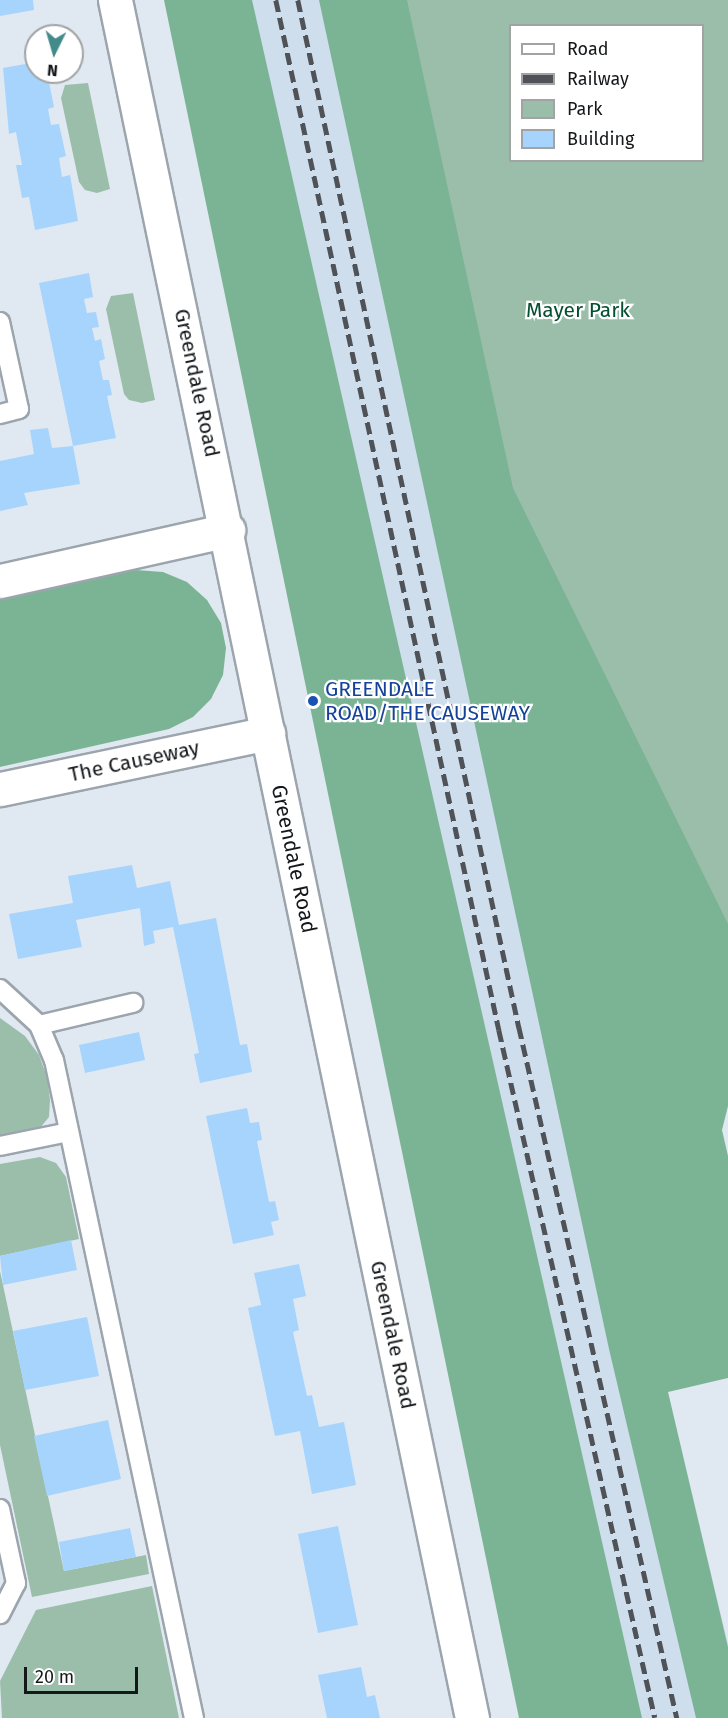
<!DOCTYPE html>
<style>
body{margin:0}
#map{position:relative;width:728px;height:1718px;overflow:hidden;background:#e0e9f1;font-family:"Fira Sans",sans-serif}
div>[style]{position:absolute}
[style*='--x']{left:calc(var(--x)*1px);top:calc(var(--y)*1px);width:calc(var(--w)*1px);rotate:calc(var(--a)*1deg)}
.built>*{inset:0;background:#cfdeec}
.green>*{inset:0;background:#9bbeaa}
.forest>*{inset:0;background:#7bb495}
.building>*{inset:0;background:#a6d4fd}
.roads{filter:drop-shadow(2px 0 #9ca5ad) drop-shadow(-2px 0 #9ca5ad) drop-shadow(0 2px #9ca5ad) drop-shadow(0 -2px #9ca5ad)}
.service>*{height:18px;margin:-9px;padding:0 9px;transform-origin:9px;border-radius:9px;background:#fff}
.minor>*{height:33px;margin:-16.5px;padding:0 16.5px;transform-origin:16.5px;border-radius:16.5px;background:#fff}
.rail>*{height:4.5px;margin-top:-2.25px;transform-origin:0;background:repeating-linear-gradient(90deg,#4f5358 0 12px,transparent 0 18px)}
.dots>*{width:16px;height:16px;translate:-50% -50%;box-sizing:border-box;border:3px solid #fff;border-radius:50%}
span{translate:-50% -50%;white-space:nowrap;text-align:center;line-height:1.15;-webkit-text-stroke:4.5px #fff;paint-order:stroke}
.park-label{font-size:21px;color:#055032}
.street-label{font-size:21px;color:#15181b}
.transit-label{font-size:21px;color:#164399}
.left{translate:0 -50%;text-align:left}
.legend{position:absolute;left:509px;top:24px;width:195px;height:138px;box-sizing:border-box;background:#fff;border:2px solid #a1a3a4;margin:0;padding:8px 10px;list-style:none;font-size:18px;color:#15181b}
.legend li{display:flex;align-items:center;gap:12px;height:30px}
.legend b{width:30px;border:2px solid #a1a3a4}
.north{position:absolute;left:24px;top:24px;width:60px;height:60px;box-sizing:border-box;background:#fff;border:2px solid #a1a3a4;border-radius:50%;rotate:185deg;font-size:16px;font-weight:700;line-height:24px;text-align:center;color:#15181b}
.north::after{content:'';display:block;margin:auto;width:21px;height:27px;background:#438b8b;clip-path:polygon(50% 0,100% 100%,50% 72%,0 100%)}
.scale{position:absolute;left:24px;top:1667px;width:114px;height:27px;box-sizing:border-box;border:3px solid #15181b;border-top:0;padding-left:8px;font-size:18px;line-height:21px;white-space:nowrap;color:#15181b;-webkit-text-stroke:4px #fff;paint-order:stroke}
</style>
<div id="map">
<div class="built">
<i style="clip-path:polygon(169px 0,363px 0,668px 1392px,728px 1644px,728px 1718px,529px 1718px)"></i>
</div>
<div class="green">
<i style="clip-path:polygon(evenodd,363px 0,728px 0,728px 1053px,596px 1101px,363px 0,510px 26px,702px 26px,702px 160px,510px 160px,510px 26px)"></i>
<i style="clip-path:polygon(88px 83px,110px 189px,97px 193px,85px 190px,79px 182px,61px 98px,65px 85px)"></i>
<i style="clip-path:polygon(133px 293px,155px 400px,142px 403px,129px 400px,124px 394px,106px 309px,111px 296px)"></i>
<i style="clip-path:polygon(0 1018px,25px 1036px,39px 1055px,47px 1077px,50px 1100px,49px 1117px,40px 1128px,0 1137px)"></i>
<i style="clip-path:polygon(40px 1157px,56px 1163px,66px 1177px,79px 1239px,0 1256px,0 1164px)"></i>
<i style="clip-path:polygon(0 1271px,64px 1571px,146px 1555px,149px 1574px,32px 1597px,0 1445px)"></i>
<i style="clip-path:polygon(152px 1586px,179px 1718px,2px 1718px,0 1681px,36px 1610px)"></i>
</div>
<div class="forest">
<i style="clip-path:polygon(164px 0,252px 0,642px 1718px,519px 1718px)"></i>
<i style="clip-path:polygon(319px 0,407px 0,513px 488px,728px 924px,728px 1106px,722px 1130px,728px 1156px,728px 1378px,668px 1392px,728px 1647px,728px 1718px,696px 1718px,609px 1349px)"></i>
<i style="clip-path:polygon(136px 570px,163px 572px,187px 582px,207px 600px,221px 623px,226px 648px,223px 675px,211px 699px,193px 717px,169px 729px,0 767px,0 600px)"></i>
</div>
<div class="building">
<i style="clip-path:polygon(0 0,33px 0,34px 10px,0 16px)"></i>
<i style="clip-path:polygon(36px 62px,36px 72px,47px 72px,54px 107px,48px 109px,51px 125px,59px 124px,66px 156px,59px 158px,62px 177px,70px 175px,78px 221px,35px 230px,29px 197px,22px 198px,16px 165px,22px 165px,16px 132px,9px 134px,3px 68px)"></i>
<i style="clip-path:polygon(89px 273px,93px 297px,84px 299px,87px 313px,96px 312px,99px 327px,92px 328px,95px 341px,101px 339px,105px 359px,99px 361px,103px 380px,109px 380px,112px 395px,107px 396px,116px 438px,73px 446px,39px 283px)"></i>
<i style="clip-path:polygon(48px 428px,52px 448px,73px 446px,80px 484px,24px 493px,28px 505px,0 511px,0 461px,34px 454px,30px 430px)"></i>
<i style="clip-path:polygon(132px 865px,137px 888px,170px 881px,179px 925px,216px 918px,240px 1045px,247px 1044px,252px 1072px,200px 1083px,194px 1054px,199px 1053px,173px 927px,153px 931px,155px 943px,144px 946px,140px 908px,76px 920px,82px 947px,18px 959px,9px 914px,73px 903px,68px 876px)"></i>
<i style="clip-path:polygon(139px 1032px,145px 1060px,85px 1073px,79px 1045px)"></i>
<i style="clip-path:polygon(247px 1108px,250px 1123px,259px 1122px,262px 1140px,257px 1141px,269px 1202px,275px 1201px,279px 1220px,271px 1222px,274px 1235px,233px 1244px,206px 1116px)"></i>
<i style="clip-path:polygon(71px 1240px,77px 1270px,3px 1285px,0 1256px)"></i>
<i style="clip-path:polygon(299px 1264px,306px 1296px,293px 1299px,299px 1330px,293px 1332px,307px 1396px,312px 1395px,319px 1427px,344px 1422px,356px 1485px,312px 1494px,300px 1431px,275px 1436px,248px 1308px,261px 1305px,254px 1273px)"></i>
<i style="clip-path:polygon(87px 1317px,99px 1376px,25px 1390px,13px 1331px)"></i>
<i style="clip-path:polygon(108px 1420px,121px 1479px,47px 1496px,34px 1436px)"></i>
<i style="clip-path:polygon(338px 1526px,358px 1625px,318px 1633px,298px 1534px)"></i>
<i style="clip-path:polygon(130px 1528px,136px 1557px,64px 1571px,59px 1542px)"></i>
<i style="clip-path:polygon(361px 1667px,367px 1697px,375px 1695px,380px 1718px,327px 1718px,318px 1675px)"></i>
</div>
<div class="roads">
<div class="service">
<i style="--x:0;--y:322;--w:89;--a:77.7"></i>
<i style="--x:19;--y:409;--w:20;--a:165"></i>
<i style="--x:0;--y:989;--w:53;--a:42.7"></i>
<i style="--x:39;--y:1025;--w:38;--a:67"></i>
<i style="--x:54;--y:1060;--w:673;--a:77.99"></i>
<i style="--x:39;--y:1025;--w:97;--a:-13.2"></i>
<i style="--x:0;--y:1146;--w:70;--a:-11.5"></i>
<i style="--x:0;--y:1509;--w:76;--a:77.8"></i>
<i style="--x:16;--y:1583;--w:35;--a:117"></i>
</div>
<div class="minor">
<i style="--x:115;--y:0;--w:1755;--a:78.26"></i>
<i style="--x:0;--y:581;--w:234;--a:-12.6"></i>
<i style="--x:0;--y:789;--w:274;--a:-11.8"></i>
</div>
</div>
<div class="rail">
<i style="--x:276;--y:0;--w:1054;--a:77.78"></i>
<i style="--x:499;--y:1030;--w:705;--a:77.22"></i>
<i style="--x:298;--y:0;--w:1051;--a:77.86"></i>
<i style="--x:519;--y:1027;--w:709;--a:77.12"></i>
</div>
<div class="dots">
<i style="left:313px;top:701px;background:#1a4fb4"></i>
</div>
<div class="park-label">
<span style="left:578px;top:310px">Mayer Park</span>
</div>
<div class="street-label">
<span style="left:197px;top:383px;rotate:78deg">Greendale Road</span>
<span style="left:134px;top:761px;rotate:-12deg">The Causeway</span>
<span style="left:294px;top:859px;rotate:78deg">Greendale Road</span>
<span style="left:393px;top:1335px;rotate:78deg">Greendale Road</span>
</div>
<div class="transit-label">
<span class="left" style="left:325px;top:701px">GREENDALE<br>ROAD/THE CAUSEWAY</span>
</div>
<ul class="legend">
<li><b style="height:8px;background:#fff"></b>Road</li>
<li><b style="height:8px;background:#4f5358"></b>Railway</li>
<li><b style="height:16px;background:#9bbeaa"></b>Park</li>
<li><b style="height:16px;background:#a6d4fd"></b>Building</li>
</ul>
<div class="north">N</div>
<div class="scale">20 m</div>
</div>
